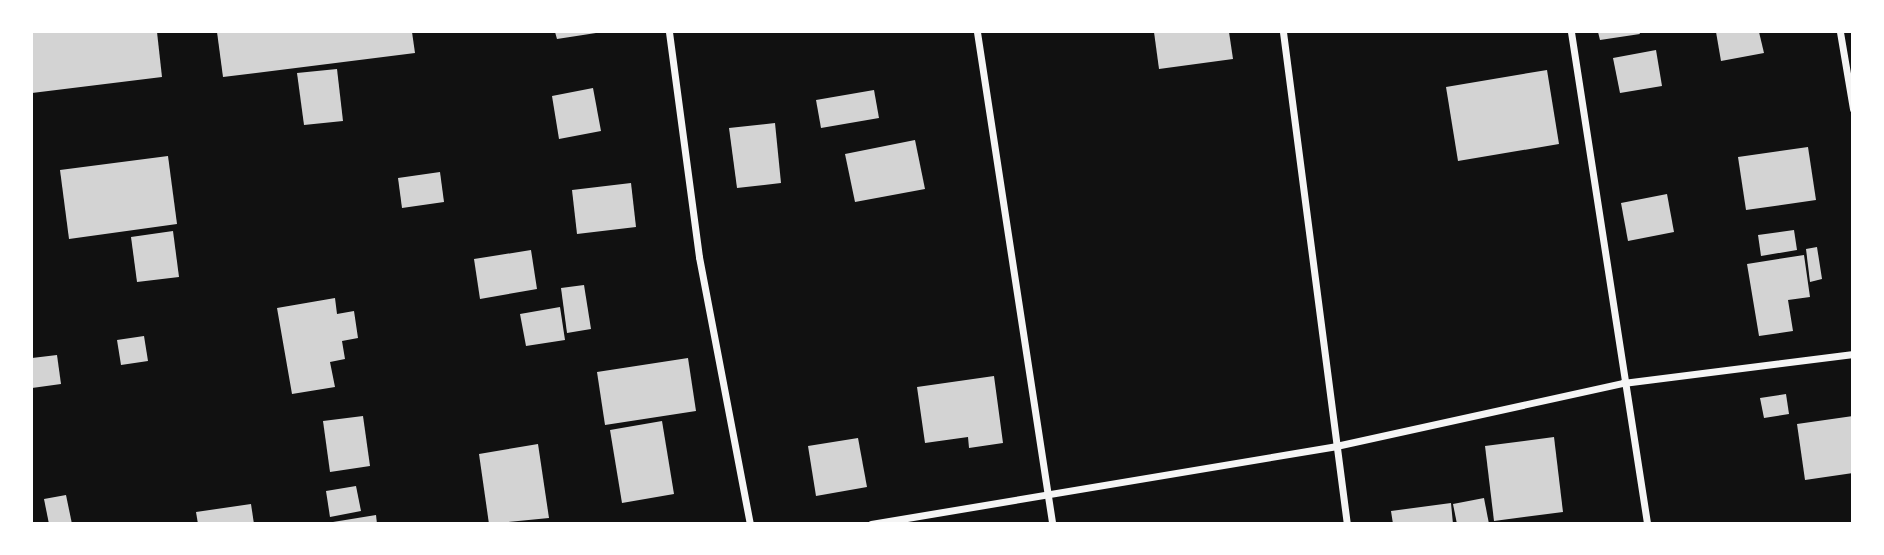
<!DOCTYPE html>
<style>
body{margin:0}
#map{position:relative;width:1884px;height:555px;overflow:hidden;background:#111;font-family:"Noto Sans",sans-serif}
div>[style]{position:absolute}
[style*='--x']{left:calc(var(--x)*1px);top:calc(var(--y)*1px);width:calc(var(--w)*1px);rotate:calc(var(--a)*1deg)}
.building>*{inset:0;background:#d3d3d3}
.minor>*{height:7px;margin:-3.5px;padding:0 3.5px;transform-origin:3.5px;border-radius:3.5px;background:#f5f5f5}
span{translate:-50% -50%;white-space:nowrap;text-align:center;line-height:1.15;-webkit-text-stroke:7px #fff;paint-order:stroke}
.frame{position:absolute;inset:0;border:33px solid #fff;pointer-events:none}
</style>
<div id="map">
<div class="building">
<i style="clip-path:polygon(32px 32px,157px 32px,162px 77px,32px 93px)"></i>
<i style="clip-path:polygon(217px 32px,412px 32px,415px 53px,223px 77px)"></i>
<i style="clip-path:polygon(555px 32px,596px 32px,596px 33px,557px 39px)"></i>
<i style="clip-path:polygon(1154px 32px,1229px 32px,1233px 59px,1159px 69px)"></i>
<i style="clip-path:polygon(1598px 32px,1639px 32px,1640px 34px,1600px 40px)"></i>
<i style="clip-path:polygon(1716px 32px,1759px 32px,1764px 53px,1721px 61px)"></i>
<i style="clip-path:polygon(1656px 50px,1662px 86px,1620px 93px,1613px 58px)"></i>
<i style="clip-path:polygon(337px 69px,343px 121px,304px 125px,297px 73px)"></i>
<i style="clip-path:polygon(1547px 70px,1559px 144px,1458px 161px,1446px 87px)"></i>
<i style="clip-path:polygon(593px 88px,601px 131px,559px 139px,552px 96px)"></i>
<i style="clip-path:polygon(874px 90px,879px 118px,821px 128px,816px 100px)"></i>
<i style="clip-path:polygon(775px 123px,781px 183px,737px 188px,729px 128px)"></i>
<i style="clip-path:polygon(915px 140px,925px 189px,855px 202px,845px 154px)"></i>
<i style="clip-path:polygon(1808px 147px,1816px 200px,1746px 210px,1738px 157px)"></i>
<i style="clip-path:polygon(168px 156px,177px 224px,69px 239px,60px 170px)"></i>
<i style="clip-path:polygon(440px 172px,444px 202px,402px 208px,398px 178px)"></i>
<i style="clip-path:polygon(631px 183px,636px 227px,577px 234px,572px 190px)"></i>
<i style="clip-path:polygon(1667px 194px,1674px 232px,1628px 241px,1621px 203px)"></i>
<i style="clip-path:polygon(1794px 230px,1797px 250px,1761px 256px,1758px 235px)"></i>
<i style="clip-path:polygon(173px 231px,179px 277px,137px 282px,131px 237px)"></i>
<i style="clip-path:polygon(1817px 247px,1822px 279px,1810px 282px,1806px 249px)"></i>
<i style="clip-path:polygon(531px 250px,537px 289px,480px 299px,474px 259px)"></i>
<i style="clip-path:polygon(1804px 255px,1810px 297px,1788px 300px,1793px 331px,1759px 336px,1747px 264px)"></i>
<i style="clip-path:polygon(584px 285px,591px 329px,567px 333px,561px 288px)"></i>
<i style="clip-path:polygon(335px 298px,337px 314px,354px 311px,358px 338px,342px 341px,345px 359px,330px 362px,335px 387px,292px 394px,277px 308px)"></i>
<i style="clip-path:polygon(560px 307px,565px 340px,526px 346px,520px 314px)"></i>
<i style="clip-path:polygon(144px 336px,148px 361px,121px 365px,117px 340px)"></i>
<i style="clip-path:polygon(57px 355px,61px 384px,32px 388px,32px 358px)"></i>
<i style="clip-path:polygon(688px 358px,696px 411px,605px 425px,597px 372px)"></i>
<i style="clip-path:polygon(994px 376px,1003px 443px,969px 448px,968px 437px,925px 443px,917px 387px)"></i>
<i style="clip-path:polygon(1786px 394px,1789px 414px,1764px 418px,1760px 398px)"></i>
<i style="clip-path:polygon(363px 416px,370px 466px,330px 472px,323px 421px)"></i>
<i style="clip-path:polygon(1853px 416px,1853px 473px,1805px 480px,1797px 424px)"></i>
<i style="clip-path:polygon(662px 421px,674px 494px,622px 503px,610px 430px)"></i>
<i style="clip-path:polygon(1554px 437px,1563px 512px,1494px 521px,1485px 446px)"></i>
<i style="clip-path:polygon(858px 438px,867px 487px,816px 496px,808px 446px)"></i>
<i style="clip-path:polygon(538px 444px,549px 518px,489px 524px,479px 454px)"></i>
<i style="clip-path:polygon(356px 486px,361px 511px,330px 517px,326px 491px)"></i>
<i style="clip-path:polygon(66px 495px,72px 524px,49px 524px,44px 499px)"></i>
<i style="clip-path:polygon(1484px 498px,1489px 524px,1457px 524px,1453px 504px)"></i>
<i style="clip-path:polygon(1451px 503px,1453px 524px,1393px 524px,1391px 511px)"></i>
<i style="clip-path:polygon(251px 504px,254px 524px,198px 524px,196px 512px)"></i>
<i style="clip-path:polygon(376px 515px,377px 524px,333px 524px,333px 522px)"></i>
</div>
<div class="minor">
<i style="--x:669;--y:32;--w:227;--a:82.4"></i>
<i style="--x:699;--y:257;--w:272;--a:79.2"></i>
<i style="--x:977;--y:32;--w:498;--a:81.3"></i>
<i style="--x:1283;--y:32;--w:496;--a:82.6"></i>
<i style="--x:1571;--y:32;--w:498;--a:81.2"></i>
<i style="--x:1840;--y:32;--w:78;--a:80.4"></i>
<i style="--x:871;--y:524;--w:471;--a:-9.5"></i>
<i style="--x:1336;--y:446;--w:294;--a:-12.4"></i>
<i style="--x:1623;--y:383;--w:232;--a:-7.2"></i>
</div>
<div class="frame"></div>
</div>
